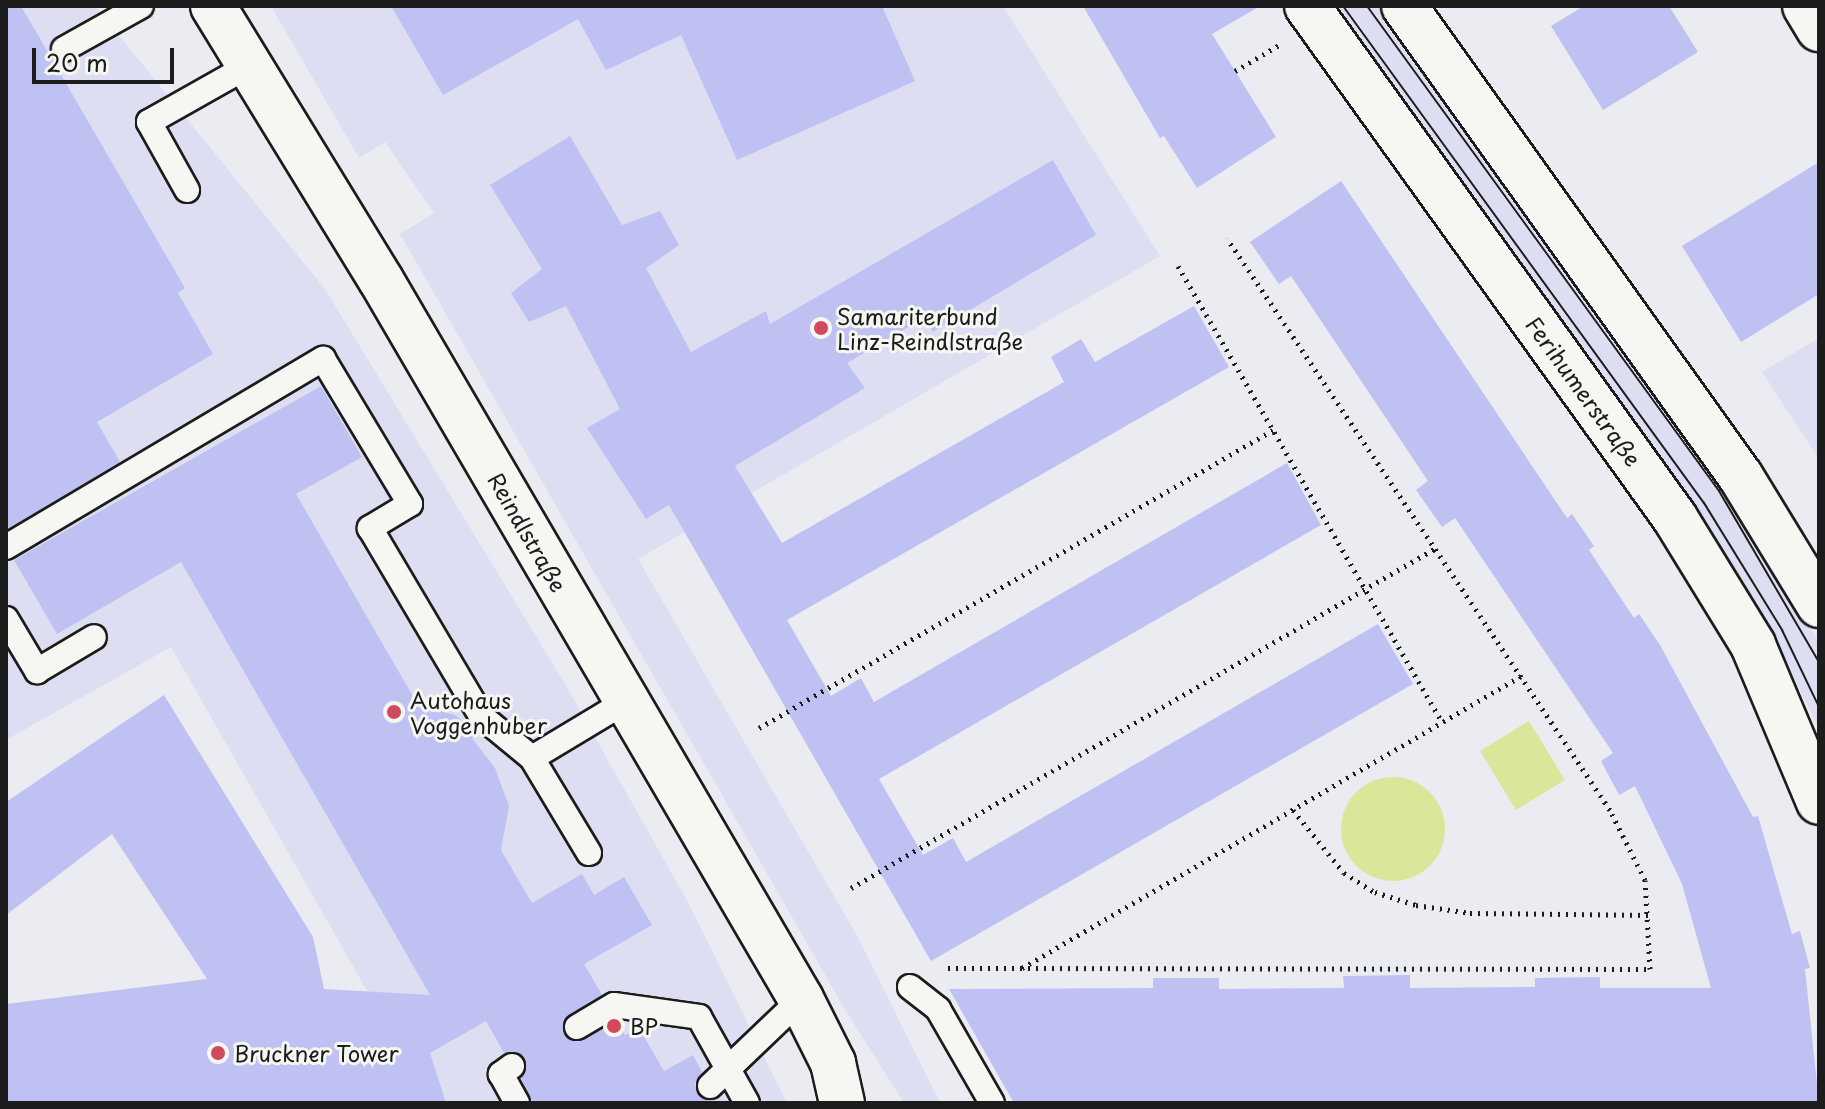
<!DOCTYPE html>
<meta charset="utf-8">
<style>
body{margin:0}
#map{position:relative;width:1825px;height:1109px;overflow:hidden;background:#ebebf2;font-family:"Playpen Sans",sans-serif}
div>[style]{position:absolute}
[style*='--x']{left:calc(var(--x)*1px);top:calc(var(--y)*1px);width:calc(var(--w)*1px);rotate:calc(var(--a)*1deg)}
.built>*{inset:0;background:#dedef2}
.green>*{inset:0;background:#d8e79a}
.round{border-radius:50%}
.building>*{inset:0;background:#bfc1f3}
.path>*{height:5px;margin-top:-2.5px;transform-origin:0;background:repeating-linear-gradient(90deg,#1c1c1c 0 2px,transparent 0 8px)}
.roads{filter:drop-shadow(2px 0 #1c1c1c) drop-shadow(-2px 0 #1c1c1c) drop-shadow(0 2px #1c1c1c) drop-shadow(0 -2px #1c1c1c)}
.service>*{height:24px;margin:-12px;padding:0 12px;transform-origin:12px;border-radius:12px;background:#f6f6f2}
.minor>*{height:44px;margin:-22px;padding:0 22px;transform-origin:22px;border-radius:22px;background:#f6f6f2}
.tertiary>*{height:44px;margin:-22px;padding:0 22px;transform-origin:22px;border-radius:22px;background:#f6f6f2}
.tram>*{height:2px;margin:-1px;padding:0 1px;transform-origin:1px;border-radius:1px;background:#1c1c1c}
.dots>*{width:22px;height:22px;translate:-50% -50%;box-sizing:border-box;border:4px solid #f6f6f2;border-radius:50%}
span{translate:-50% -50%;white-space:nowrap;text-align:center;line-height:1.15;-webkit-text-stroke:6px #f6f6f2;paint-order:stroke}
.poi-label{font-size:22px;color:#1c1c1c}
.left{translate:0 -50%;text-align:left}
.street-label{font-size:22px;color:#1c1c1c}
.frame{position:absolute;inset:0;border:8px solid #1c1c1c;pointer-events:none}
.scale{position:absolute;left:32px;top:48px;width:142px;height:36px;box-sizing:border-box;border:4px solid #1c1c1c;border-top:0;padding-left:10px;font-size:24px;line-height:28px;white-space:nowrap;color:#1c1c1c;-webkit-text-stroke:6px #f6f6f2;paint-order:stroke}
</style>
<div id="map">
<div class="built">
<i style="clip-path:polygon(6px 6px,95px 6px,325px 289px,565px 684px,689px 904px,787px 1103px,431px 1103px,171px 647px,6px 740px)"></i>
<i style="clip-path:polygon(271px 6px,1003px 6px,1160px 256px,638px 559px,859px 939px,940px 1103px,904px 1103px,847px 1013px,400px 234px,434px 213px,385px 142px,359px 158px)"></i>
<i style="clip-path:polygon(1329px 6px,1379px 6px,1727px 488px,1819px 643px,1819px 729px,1773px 635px,1696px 507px)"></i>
<i style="clip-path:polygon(1819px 338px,1819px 459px,1762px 372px)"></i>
</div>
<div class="green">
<i style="clip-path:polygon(1529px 721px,1565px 780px,1516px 810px,1480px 751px)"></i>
<i class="round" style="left:1341px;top:777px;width:104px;height:104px"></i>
</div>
<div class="building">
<i style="clip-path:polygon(6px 6px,21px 6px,185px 288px,178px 293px,213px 354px,97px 422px,120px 462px,6px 530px)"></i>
<i style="clip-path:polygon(391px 6px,882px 6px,915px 81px,737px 160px,681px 35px,606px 70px,578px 19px,443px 95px)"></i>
<i style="clip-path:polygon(1083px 6px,1260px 6px,1212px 34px,1276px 137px,1197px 188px,1164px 136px,1160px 138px)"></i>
<i style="clip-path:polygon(1584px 6px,1669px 6px,1698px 52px,1603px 110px,1551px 26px)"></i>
<i style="clip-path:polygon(570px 136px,622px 225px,660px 211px,679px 245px,646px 268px,691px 352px,766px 311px,770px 324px,1053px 160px,1096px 235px,933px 332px,924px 318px,847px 363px,865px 388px,735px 466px,782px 543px,1064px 382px,1051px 357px,1081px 339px,1095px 362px,1194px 306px,1229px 367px,787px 620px,831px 696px,861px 678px,874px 702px,1287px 463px,1321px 525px,879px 779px,923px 855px,953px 838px,966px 862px,1378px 624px,1413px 684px,931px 961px,669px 505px,646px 519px,587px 428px,620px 409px,566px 306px,529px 322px,511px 293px,542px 269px,490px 185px)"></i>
<i style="clip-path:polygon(1819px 162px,1819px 294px,1741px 342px,1682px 246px)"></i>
<i style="clip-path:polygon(1341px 181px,1567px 518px,1572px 514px,1594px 546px,1589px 550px,1634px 618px,1639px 614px,1660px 645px,1753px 817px,1758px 816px,1792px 934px,1800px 931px,1810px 968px,1805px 969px,1819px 1103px,1014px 1103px,949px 989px,1153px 988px,1153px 978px,1219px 978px,1219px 989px,1344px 988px,1343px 976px,1410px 975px,1410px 988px,1535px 987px,1535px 978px,1600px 977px,1600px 988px,1711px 988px,1682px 884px,1635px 786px,1619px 795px,1601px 761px,1613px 753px,1455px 518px,1442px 527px,1416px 490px,1428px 481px,1291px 276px,1279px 284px,1250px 242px)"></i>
<i style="clip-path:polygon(321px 386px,362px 457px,296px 494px,418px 705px,455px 715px,477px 732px,472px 738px,495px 768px,509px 806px,501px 850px,532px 903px,582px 874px,594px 895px,624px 877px,652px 925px,584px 964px,602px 995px,564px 1019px,564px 1034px,578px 1042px,617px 1021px,625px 1035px,639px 1028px,664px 1071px,693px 1055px,702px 1072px,695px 1083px,699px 1096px,720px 1103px,533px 1103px,521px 1078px,524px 1058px,504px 1053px,486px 1021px,430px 1053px,446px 1103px,6px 1103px,6px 1004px,207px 979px,112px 834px,6px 915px,6px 802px,164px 695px,313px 937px,324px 989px,430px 995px,181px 562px,57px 634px,14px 560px)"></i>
</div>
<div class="path">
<i style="--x:1235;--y:71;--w:51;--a:-30.6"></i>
<i style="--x:1178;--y:266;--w:527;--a:59.93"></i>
<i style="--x:759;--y:728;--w:594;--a:-30.1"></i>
<i style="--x:1293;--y:810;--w:81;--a:51"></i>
<i style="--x:1344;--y:873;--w:36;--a:32"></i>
<i style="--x:1375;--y:892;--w:43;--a:17.6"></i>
<i style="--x:1416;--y:905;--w:55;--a:8.4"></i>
<i style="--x:1470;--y:913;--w:181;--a:0.6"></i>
<i style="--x:851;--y:888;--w:677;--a:-30.17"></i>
<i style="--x:948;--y:968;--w:702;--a:0.08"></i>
<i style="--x:1650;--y:969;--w:89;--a:-93.2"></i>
<i style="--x:1645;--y:880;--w:78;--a:-116.6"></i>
<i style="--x:1610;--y:810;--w:688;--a:-123.81"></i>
<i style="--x:1022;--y:968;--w:580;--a:-30.32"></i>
</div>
<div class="roads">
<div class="service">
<i style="--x:64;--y:49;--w:88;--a:-29.2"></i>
<i style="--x:187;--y:190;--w:78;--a:-119.2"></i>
<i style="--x:149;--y:122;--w:116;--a:-29.4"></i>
<i style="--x:6;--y:547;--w:369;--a:-30.7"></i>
<i style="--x:323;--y:359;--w:169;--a:59"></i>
<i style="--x:410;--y:504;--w:47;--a:149"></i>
<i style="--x:370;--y:528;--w:218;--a:59.4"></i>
<i style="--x:481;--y:716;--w:66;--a:39.5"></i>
<i style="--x:6;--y:619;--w:61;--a:59.2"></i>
<i style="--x:37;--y:671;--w:66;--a:-30.8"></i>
<i style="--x:589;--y:853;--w:111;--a:-121"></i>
<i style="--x:532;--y:758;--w:111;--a:-31"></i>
<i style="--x:910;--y:987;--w:36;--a:38"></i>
<i style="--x:938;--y:1009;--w:108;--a:60.1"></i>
<i style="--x:577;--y:1027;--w:43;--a:-30.7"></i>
<i style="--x:614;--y:1005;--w:86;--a:8"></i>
<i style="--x:699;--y:1017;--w:98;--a:60.8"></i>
<i style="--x:512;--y:1066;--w:14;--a:144"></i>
<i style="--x:501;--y:1074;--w:33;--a:61"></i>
<i style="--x:710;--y:1086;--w:126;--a:-43.7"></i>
</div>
<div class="minor">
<i style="--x:1307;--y:6;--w:631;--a:54.29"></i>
<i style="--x:1675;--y:518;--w:149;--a:58.4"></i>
<i style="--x:1753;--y:645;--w:170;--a:67.2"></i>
<i style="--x:1404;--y:6;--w:579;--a:54.42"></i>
<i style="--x:1741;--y:477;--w:150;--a:58.6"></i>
<i style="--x:1805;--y:6;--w:27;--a:59"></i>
</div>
<div class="tertiary">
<i style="--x:213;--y:6;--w:321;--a:58.5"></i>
<i style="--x:381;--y:280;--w:833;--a:59.71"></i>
<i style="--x:801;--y:999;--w:72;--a:63.4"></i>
<i style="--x:833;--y:1063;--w:41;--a:77.3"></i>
</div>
</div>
<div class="tram">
<i style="--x:1343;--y:6;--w:614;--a:54.01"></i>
<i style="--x:1704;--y:503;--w:149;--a:58.4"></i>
<i style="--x:1782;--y:630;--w:85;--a:64.3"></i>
<i style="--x:1367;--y:6;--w:599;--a:54.03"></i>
<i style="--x:1719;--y:491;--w:198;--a:59.7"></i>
</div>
<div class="dots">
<i style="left:821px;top:328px;background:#d1495b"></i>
<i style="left:394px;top:712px;background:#d1495b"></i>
<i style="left:614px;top:1026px;background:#d1495b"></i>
<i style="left:218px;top:1053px;background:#d1495b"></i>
</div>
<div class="poi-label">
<span class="left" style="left:837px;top:328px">Samariterbund<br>Linz-Reindlstraße</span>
<span class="left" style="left:410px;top:712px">Autohaus<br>Voggenhuber</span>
<span class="left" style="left:630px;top:1026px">BP</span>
<span class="left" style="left:234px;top:1053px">Bruckner Tower</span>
</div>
<div class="street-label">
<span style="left:1584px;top:391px;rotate:54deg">Ferihumerstraße</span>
<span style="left:528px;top:532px;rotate:60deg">Reindlstraße</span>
</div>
<div class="frame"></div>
<div class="scale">20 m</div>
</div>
